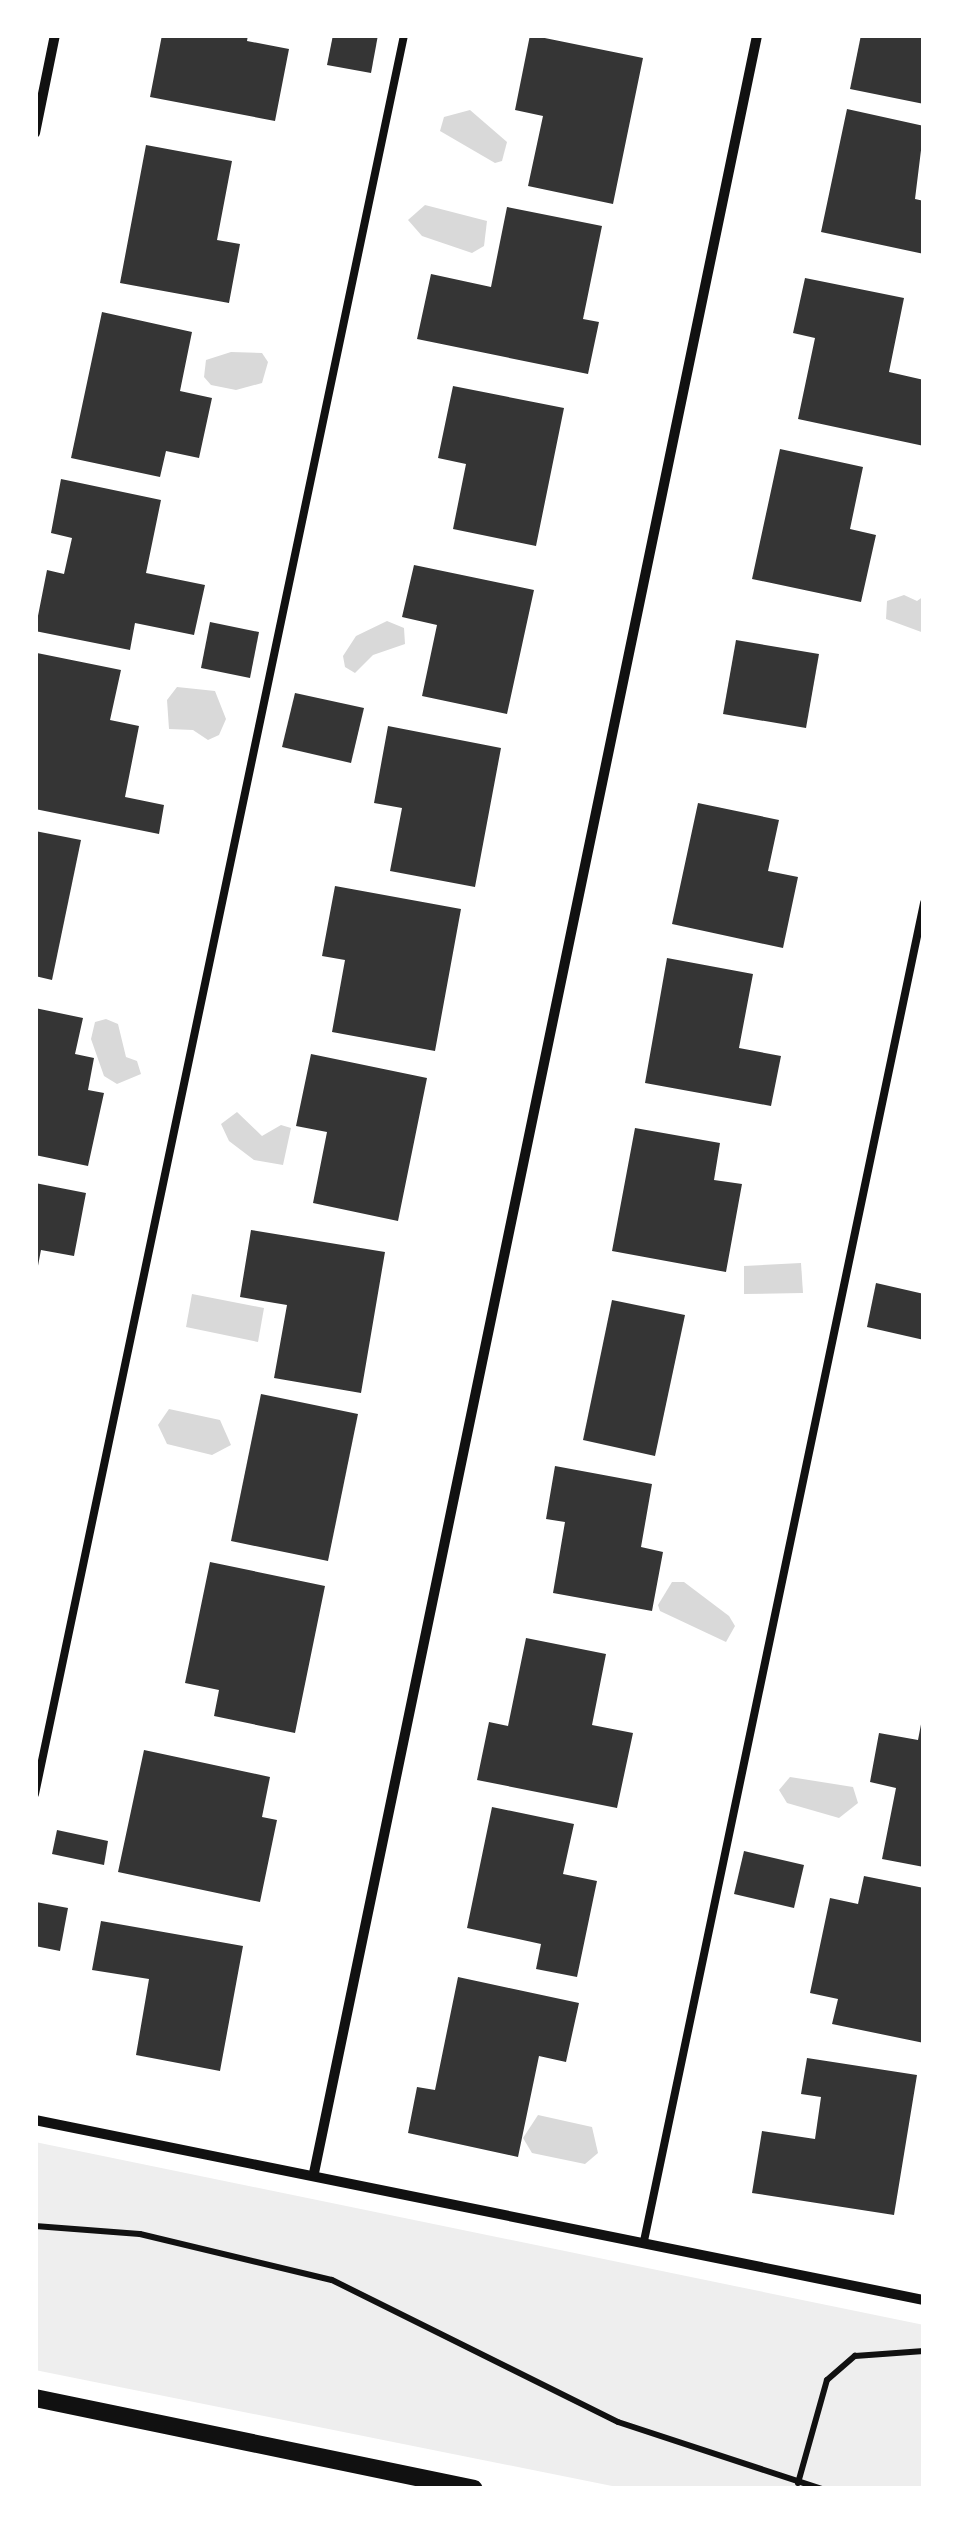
<!DOCTYPE html>
<style>
body{margin:0}
#map{position:relative;width:959px;height:2524px;overflow:hidden;background:#fff;font-family:Karla,sans-serif}
div>[style]{position:absolute}
[style*='--x']{left:calc(var(--x)*1px);top:calc(var(--y)*1px);width:calc(var(--w)*1px);rotate:calc(var(--a)*1deg)}
.green>*{inset:0;background:#eee}
.water>*{inset:0;background:#d9d9d9}
.building>*{inset:0;background:#353535}
.path>*{height:6px;margin:-3px;padding:0 3px;transform-origin:3px;border-radius:3px;background:#111}
.service>*{height:8px;margin:-4px;padding:0 4px;transform-origin:4px;border-radius:4px;background:#111}
.minor>*{height:10px;margin:-5px;padding:0 5px;transform-origin:5px;border-radius:5px;background:#111}
.tertiary>*{height:18px;margin:-9px;padding:0 9px;transform-origin:9px;border-radius:9px;background:#111}
span{translate:-50% -50%;white-space:nowrap;text-align:center;line-height:1.15;-webkit-text-stroke:10px #fff;paint-order:stroke}
.frame{position:absolute;inset:0;border:38px solid #fff;pointer-events:none}
</style>
<div id="map">
<div class="green">
<i style="clip-path:polygon(35px 2142px,924px 2325px,924px 2489px,627px 2489px,35px 2370px)"></i>
</div>
<div class="water">
<i style="clip-path:polygon(470px 110px,507px 142px,502px 161px,495px 163px,440px 131px,444px 117px)"></i>
<i style="clip-path:polygon(425px 205px,487px 221px,484px 246px,472px 253px,422px 236px,408px 220px)"></i>
<i style="clip-path:polygon(231px 352px,262px 353px,268px 362px,262px 383px,236px 390px,211px 385px,204px 377px,206px 360px)"></i>
<i style="clip-path:polygon(904px 595px,917px 601px,924px 596px,924px 633px,886px 619px,887px 601px)"></i>
<i style="clip-path:polygon(387px 621px,404px 628px,405px 644px,373px 655px,355px 673px,345px 667px,343px 656px,356px 636px)"></i>
<i style="clip-path:polygon(177px 687px,215px 691px,226px 719px,219px 735px,208px 740px,193px 730px,169px 729px,167px 700px)"></i>
<i style="clip-path:polygon(106px 1019px,118px 1024px,126px 1057px,137px 1061px,141px 1074px,117px 1084px,104px 1076px,91px 1039px,95px 1022px)"></i>
<i style="clip-path:polygon(237px 1112px,262px 1136px,281px 1125px,291px 1128px,283px 1165px,254px 1160px,229px 1141px,221px 1124px)"></i>
<i style="clip-path:polygon(801px 1263px,803px 1293px,744px 1294px,744px 1266px)"></i>
<i style="clip-path:polygon(192px 1294px,264px 1308px,258px 1342px,186px 1327px)"></i>
<i style="clip-path:polygon(169px 1409px,220px 1420px,231px 1445px,212px 1455px,167px 1444px,158px 1425px)"></i>
<i style="clip-path:polygon(672px 1582px,684px 1582px,729px 1616px,735px 1626px,726px 1642px,660px 1611px,658px 1605px)"></i>
<i style="clip-path:polygon(790px 1777px,853px 1787px,858px 1803px,839px 1818px,787px 1803px,779px 1790px)"></i>
<i style="clip-path:polygon(538px 2115px,592px 2127px,598px 2153px,585px 2164px,532px 2153px,523px 2138px)"></i>
</div>
<div class="building">
<i style="clip-path:polygon(162px 35px,248px 35px,247px 41px,289px 49px,275px 121px,150px 97px)"></i>
<i style="clip-path:polygon(333px 35px,378px 35px,371px 73px,327px 65px)"></i>
<i style="clip-path:polygon(530px 35px,643px 58px,613px 204px,528px 186px,543px 116px,515px 110px)"></i>
<i style="clip-path:polygon(861px 35px,924px 35px,924px 104px,850px 89px)"></i>
<i style="clip-path:polygon(847px 109px,924px 126px,915px 199px,924px 201px,924px 254px,821px 232px)"></i>
<i style="clip-path:polygon(146px 145px,232px 161px,217px 240px,240px 244px,229px 303px,120px 283px)"></i>
<i style="clip-path:polygon(507px 207px,602px 226px,583px 319px,599px 322px,588px 374px,417px 339px,431px 274px,491px 287px)"></i>
<i style="clip-path:polygon(805px 278px,904px 298px,889px 372px,924px 380px,924px 446px,798px 419px,815px 338px,793px 333px)"></i>
<i style="clip-path:polygon(102px 312px,192px 332px,180px 391px,212px 398px,199px 458px,166px 451px,160px 477px,71px 458px)"></i>
<i style="clip-path:polygon(453px 386px,564px 408px,536px 546px,453px 529px,466px 464px,438px 458px)"></i>
<i style="clip-path:polygon(780px 449px,863px 467px,850px 529px,876px 535px,861px 602px,752px 579px)"></i>
<i style="clip-path:polygon(61px 479px,161px 500px,146px 573px,205px 585px,194px 635px,135px 623px,130px 650px,35px 631px,47px 570px,64px 574px,72px 538px,51px 533px)"></i>
<i style="clip-path:polygon(414px 565px,534px 590px,507px 714px,422px 696px,437px 625px,402px 617px)"></i>
<i style="clip-path:polygon(210px 622px,259px 632px,250px 678px,201px 668px)"></i>
<i style="clip-path:polygon(736px 640px,819px 654px,806px 728px,723px 714px)"></i>
<i style="clip-path:polygon(37px 653px,121px 670px,110px 720px,139px 726px,125px 797px,164px 805px,159px 834px,35px 809px)"></i>
<i style="clip-path:polygon(295px 693px,364px 708px,351px 763px,282px 747px)"></i>
<i style="clip-path:polygon(388px 726px,501px 748px,475px 887px,390px 871px,402px 808px,374px 803px)"></i>
<i style="clip-path:polygon(698px 803px,779px 820px,768px 871px,798px 877px,783px 948px,672px 924px)"></i>
<i style="clip-path:polygon(35px 831px,81px 840px,52px 980px,35px 976px)"></i>
<i style="clip-path:polygon(335px 886px,461px 909px,435px 1051px,332px 1032px,345px 960px,322px 956px)"></i>
<i style="clip-path:polygon(667px 958px,753px 974px,739px 1048px,781px 1056px,771px 1106px,645px 1083px)"></i>
<i style="clip-path:polygon(35px 1008px,83px 1018px,75px 1054px,94px 1058px,88px 1090px,104px 1093px,88px 1166px,35px 1155px)"></i>
<i style="clip-path:polygon(311px 1054px,427px 1078px,398px 1221px,313px 1203px,327px 1132px,296px 1126px)"></i>
<i style="clip-path:polygon(635px 1128px,720px 1143px,714px 1180px,742px 1184px,726px 1272px,612px 1251px)"></i>
<i style="clip-path:polygon(35px 1183px,86px 1193px,74px 1256px,41px 1250px,37px 1271px)"></i>
<i style="clip-path:polygon(251px 1230px,385px 1252px,361px 1393px,274px 1378px,287px 1305px,240px 1297px)"></i>
<i style="clip-path:polygon(876px 1283px,924px 1294px,924px 1340px,867px 1327px)"></i>
<i style="clip-path:polygon(612px 1300px,685px 1315px,655px 1456px,583px 1440px)"></i>
<i style="clip-path:polygon(261px 1394px,358px 1414px,328px 1561px,231px 1541px)"></i>
<i style="clip-path:polygon(555px 1466px,652px 1484px,641px 1547px,663px 1552px,652px 1611px,553px 1593px,565px 1522px,546px 1519px)"></i>
<i style="clip-path:polygon(210px 1562px,325px 1586px,295px 1733px,214px 1716px,219px 1690px,185px 1683px)"></i>
<i style="clip-path:polygon(526px 1638px,606px 1654px,592px 1725px,633px 1733px,617px 1808px,477px 1780px,489px 1722px,508px 1726px)"></i>
<i style="clip-path:polygon(922px 1719px,924px 1720px,924px 1867px,882px 1859px,896px 1788px,870px 1782px,879px 1733px,918px 1740px)"></i>
<i style="clip-path:polygon(144px 1750px,270px 1777px,262px 1817px,277px 1820px,260px 1902px,118px 1872px)"></i>
<i style="clip-path:polygon(492px 1807px,574px 1824px,563px 1874px,597px 1881px,577px 1977px,536px 1969px,541px 1944px,467px 1928px)"></i>
<i style="clip-path:polygon(57px 1830px,108px 1841px,104px 1865px,52px 1854px)"></i>
<i style="clip-path:polygon(744px 1851px,804px 1865px,794px 1908px,734px 1894px)"></i>
<i style="clip-path:polygon(864px 1876px,924px 1888px,924px 2043px,832px 2024px,838px 1999px,810px 1993px,830px 1898px,858px 1904px)"></i>
<i style="clip-path:polygon(36px 1902px,68px 1908px,60px 1951px,35px 1946px)"></i>
<i style="clip-path:polygon(101px 1921px,243px 1946px,220px 2071px,136px 2055px,149px 1979px,92px 1970px)"></i>
<i style="clip-path:polygon(458px 1977px,579px 2003px,566px 2062px,539px 2056px,518px 2157px,408px 2133px,417px 2087px,435px 2090px)"></i>
<i style="clip-path:polygon(807px 2058px,917px 2075px,894px 2215px,752px 2193px,762px 2131px,815px 2139px,821px 2097px,801px 2094px)"></i>
</div>
<div class="path">
<i style="--x:35;--y:2226;--w:105;--a:4.4"></i>
<i style="--x:140;--y:2234;--w:197;--a:13.5"></i>
<i style="--x:332;--y:2280;--w:319;--a:26.4"></i>
<i style="--x:618;--y:2422;--w:215;--a:18.2"></i>
<i style="--x:798;--y:2483;--w:107;--a:-74.3"></i>
<i style="--x:827;--y:2380;--w:37;--a:-41"></i>
<i style="--x:855;--y:2356;--w:69;--a:-4.1"></i>
</div>
<div class="service">
<i style="--x:35;--y:1794;--w:1797;--a:-78.15"></i>
<i style="--x:644;--y:2241;--w:1367;--a:-78.18"></i>
</div>
<div class="minor">
<i style="--x:35;--y:133;--w:100;--a:-78.5"></i>
<i style="--x:35;--y:2120;--w:907;--a:11.45"></i>
<i style="--x:314;--y:2173;--w:2183;--a:-78.29"></i>
</div>
<div class="tertiary">
<i style="--x:35;--y:2398;--w:448;--a:11.7"></i>
</div>
<div class="frame"></div>
</div>
